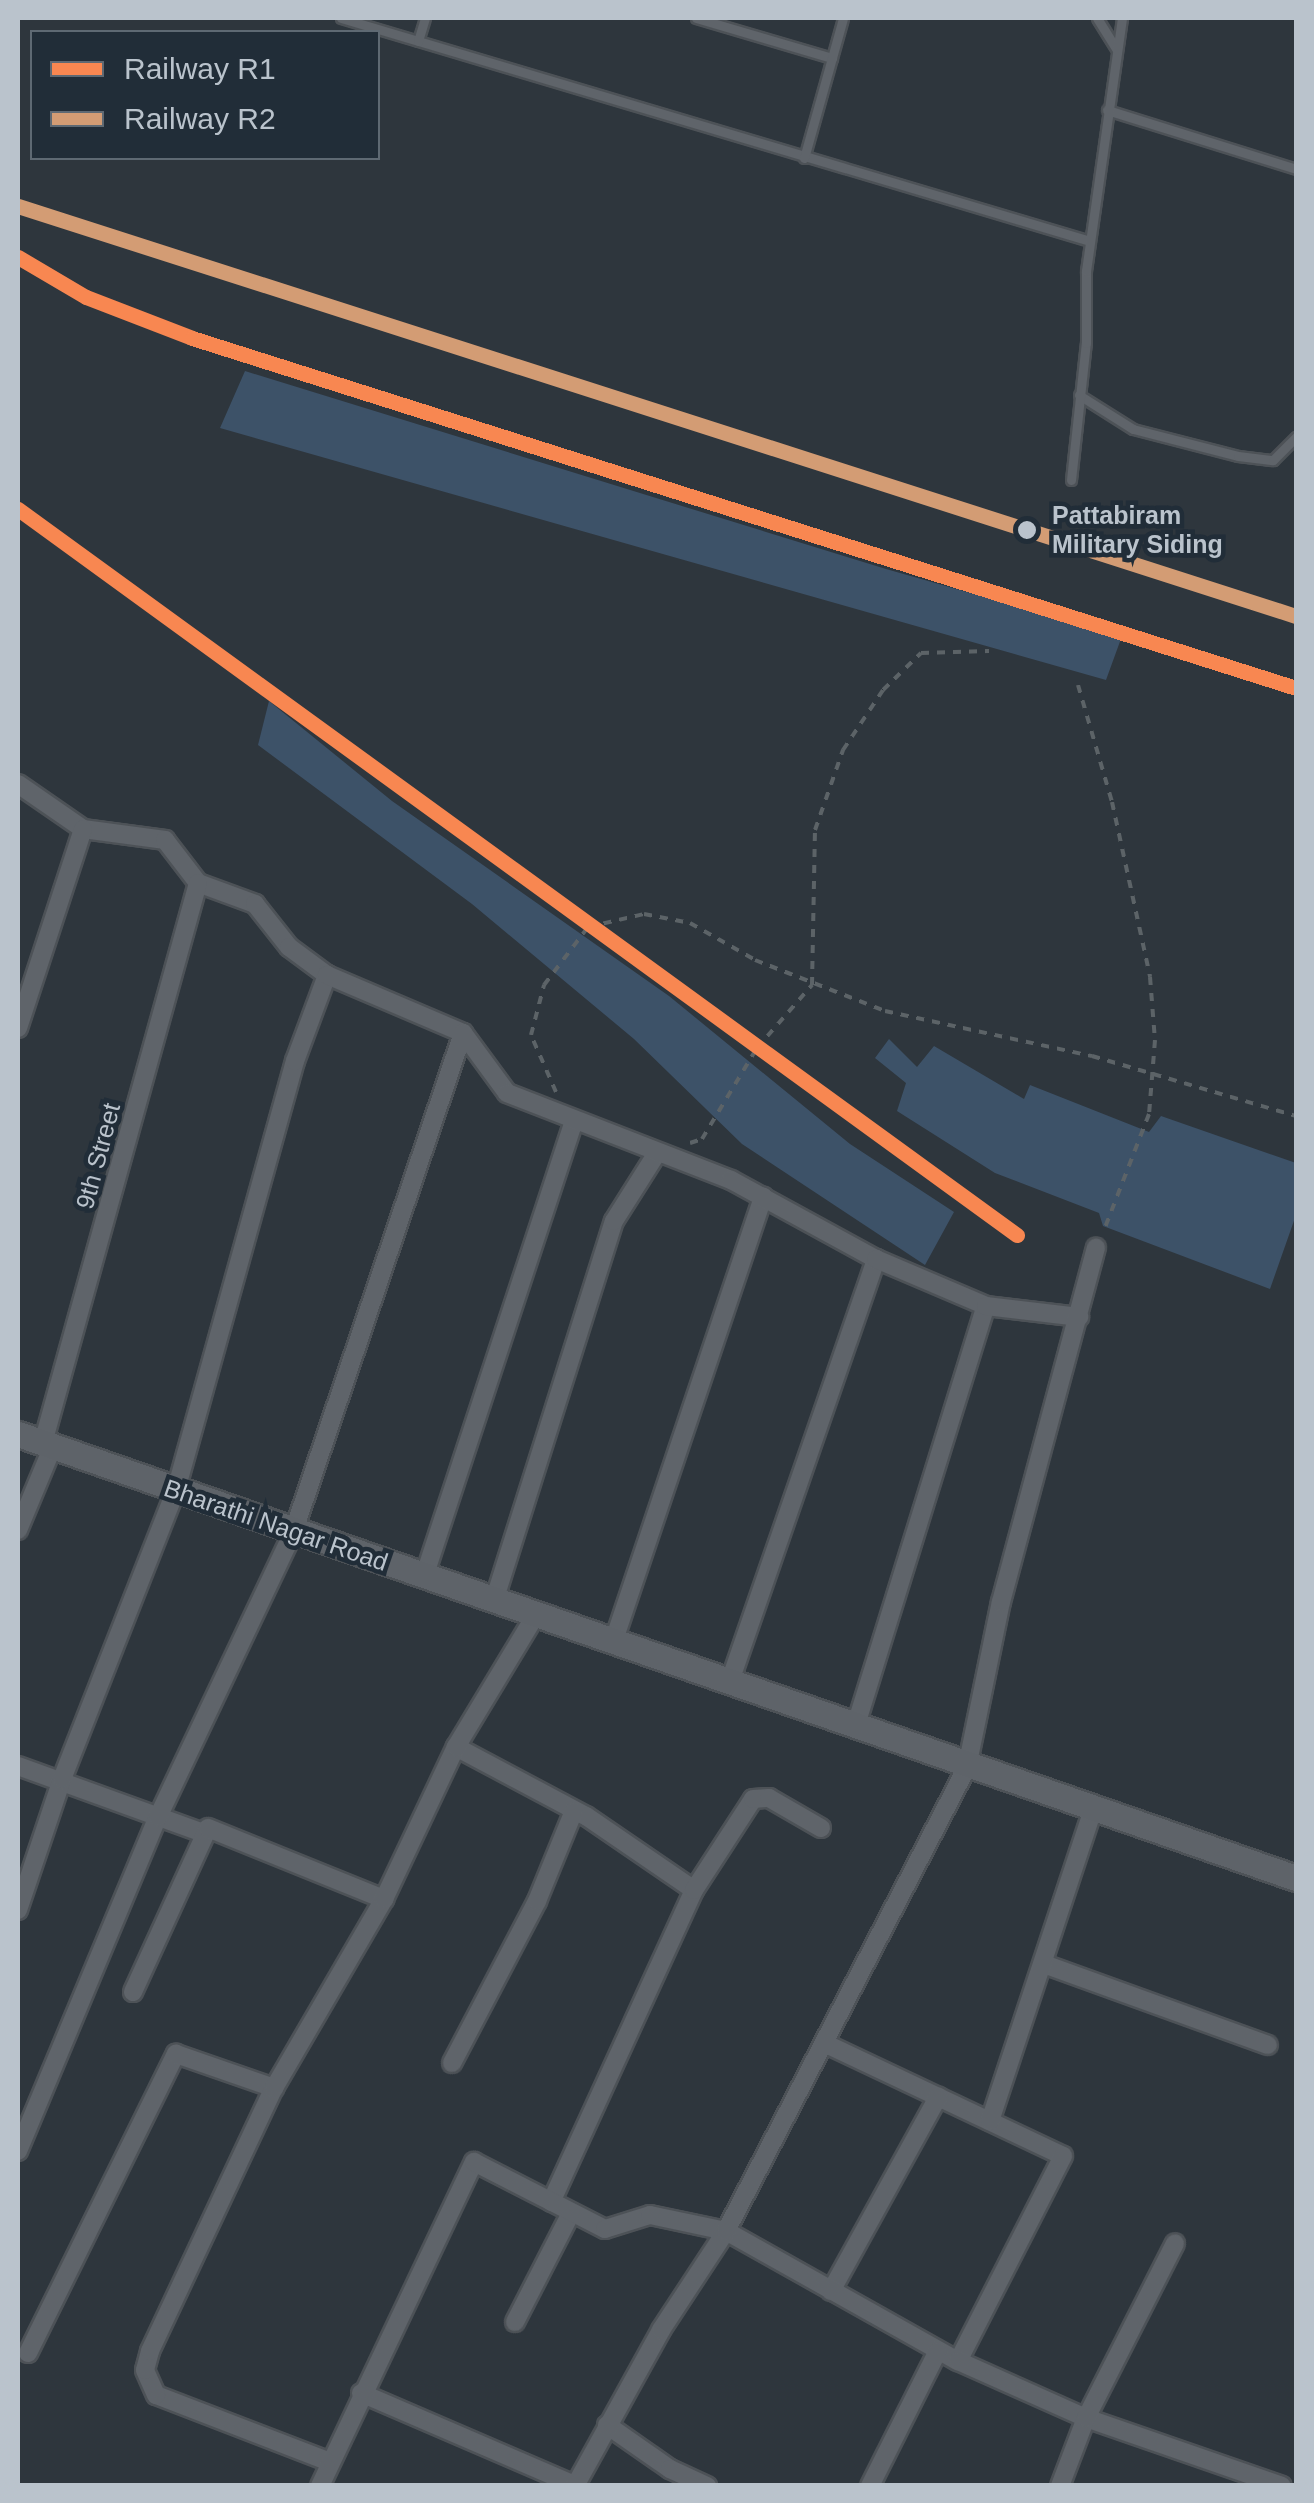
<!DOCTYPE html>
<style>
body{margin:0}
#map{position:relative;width:1314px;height:2503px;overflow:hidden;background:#2e363d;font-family:Arial,sans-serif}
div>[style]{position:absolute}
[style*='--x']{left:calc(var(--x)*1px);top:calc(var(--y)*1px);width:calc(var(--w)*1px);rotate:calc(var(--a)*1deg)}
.water>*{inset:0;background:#3d5268}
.path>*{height:4px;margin-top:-2px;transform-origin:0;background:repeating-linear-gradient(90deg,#5c6367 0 8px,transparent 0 16px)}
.roads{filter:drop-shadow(2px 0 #4d5257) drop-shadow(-2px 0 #4d5257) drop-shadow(0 2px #4d5257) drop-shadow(0 -2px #4d5257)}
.lane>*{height:9px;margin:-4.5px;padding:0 4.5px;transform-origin:4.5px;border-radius:4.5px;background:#5f646a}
.street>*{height:18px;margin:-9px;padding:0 9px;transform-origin:9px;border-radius:9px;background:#5f646a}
.secondary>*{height:25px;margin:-12.5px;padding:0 12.5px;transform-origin:12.5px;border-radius:12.5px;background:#5e6369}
.rail-1>*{height:15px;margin:-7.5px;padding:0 7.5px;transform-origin:7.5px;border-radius:7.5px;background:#f88751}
.rail-2>*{height:15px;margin:-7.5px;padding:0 7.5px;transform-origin:7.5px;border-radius:7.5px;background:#d39c74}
.dots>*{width:28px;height:28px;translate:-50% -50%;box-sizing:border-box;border:5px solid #212d38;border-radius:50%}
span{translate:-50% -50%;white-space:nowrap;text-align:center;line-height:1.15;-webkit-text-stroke:9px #212d38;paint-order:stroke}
.stop-label{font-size:25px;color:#bac3cc;font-weight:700}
.left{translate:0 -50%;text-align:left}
.street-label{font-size:25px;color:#bac3cc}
.frame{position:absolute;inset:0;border:20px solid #bac3cc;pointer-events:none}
.legend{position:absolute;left:30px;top:30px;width:350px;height:130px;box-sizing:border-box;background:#212d38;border:2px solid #5e6973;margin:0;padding:12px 18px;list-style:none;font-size:30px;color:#bac3cc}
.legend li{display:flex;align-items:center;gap:20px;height:50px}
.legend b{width:50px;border:2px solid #5e6973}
</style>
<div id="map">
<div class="water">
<i style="clip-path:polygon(245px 371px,886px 569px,1122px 636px,1106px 680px,220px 428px)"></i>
<i style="clip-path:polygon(269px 701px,392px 801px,669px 996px,850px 1144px,954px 1212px,925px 1265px,742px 1144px,634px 1039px,472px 904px,258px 745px)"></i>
<i style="clip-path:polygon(889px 1039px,917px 1067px,934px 1046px,1024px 1099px,1030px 1085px,1149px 1132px,1161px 1116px,1296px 1163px,1296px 1215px,1270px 1289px,1103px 1226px,1099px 1213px,995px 1173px,897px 1111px,906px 1083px,875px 1058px)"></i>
</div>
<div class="path">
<i style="--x:1078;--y:685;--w:122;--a:73.8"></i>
<i style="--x:1112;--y:802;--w:179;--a:77.7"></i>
<i style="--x:1150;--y:977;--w:63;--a:85.5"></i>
<i style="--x:1155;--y:1040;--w:74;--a:94.6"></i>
<i style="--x:1149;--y:1114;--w:124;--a:111.2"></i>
<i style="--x:556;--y:1092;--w:62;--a:-113.7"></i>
<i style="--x:531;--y:1035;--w:52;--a:-75.4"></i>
<i style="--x:544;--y:985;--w:73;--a:-52.8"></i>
<i style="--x:588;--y:927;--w:57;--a:-13.1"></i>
<i style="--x:644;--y:914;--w:47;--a:11.1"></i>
<i style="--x:690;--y:923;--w:75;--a:29.6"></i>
<i style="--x:755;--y:960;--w:140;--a:21.4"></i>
<i style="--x:885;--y:1011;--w:212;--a:12.3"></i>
<i style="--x:1092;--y:1056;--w:213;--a:16.4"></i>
<i style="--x:690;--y:1143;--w:13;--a:-18"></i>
<i style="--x:702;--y:1139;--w:106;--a:-58.9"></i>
<i style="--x:757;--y:1048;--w:84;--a:-48.9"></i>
<i style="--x:812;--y:985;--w:155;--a:-88.9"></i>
<i style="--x:815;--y:830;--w:85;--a:-70.7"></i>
<i style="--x:843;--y:750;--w:72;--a:-56.3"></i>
<i style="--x:883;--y:690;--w:53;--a:-44.2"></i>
<i style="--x:921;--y:653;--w:68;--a:-1.7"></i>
</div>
<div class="roads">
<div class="lane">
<i style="--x:341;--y:18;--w:781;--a:16.58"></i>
<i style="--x:696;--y:18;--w:142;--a:16.4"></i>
<i style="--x:1097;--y:18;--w:36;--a:58"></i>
<i style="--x:418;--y:41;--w:24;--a:-73"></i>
<i style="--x:1107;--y:110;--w:198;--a:17.3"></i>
<i style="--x:804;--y:158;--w:145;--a:-74.4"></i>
<i style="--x:1079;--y:395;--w:64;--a:32.2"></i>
<i style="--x:1133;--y:429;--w:108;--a:14.4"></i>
<i style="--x:1238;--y:456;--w:35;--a:7"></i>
<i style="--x:1273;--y:460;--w:33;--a:-45"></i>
<i style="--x:1071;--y:480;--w:138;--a:-83.8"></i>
<i style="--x:1086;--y:343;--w:72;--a:-90"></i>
<i style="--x:1086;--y:271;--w:256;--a:-81.9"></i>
</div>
<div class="street">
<i style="--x:18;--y:784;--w:79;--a:34.7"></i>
<i style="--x:83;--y:829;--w:83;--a:7.6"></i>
<i style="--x:165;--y:840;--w:54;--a:52.5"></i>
<i style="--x:198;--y:883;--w:61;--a:20.2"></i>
<i style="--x:255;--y:904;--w:55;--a:51.7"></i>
<i style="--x:289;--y:947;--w:47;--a:36.4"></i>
<i style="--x:18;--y:1028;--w:209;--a:-71.9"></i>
<i style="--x:43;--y:1443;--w:581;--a:-74.53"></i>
<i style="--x:18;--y:1530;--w:91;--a:-67.4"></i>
<i style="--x:424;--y:1577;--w:481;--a:-71.8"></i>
<i style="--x:494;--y:1601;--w:398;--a:-72.5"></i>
<i style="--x:614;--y:1221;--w:80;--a:-57.7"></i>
<i style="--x:613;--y:1643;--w:471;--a:-71.4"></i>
<i style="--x:729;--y:1684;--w:450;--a:-70.9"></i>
<i style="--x:855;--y:1728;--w:442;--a:-72.8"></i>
<i style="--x:456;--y:1747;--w:147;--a:28"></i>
<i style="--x:586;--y:1816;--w:131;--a:34.4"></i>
<i style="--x:694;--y:1890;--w:343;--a:114.6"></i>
<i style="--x:18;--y:1766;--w:197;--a:19.9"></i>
<i style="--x:694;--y:1890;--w:108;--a:-57"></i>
<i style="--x:753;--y:1799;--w:16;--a:-4"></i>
<i style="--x:769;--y:1798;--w:60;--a:30"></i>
<i style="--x:18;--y:1910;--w:138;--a:-71.4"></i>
<i style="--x:62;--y:1779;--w:311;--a:-68.5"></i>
<i style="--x:176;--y:1490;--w:445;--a:-74.5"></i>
<i style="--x:295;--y:1061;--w:92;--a:-69.6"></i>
<i style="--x:327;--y:975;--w:148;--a:23.1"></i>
<i style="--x:463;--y:1033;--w:74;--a:53.7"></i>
<i style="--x:507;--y:1093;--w:240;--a:21.2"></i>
<i style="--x:731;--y:1180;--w:165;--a:28.6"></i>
<i style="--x:876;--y:1259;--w:120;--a:23.1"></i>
<i style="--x:986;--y:1306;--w:94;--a:6.7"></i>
<i style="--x:1044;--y:1964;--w:238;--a:19.9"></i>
<i style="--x:133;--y:1992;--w:180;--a:-65.4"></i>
<i style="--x:208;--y:1828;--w:190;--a:22"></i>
<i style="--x:824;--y:2043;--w:264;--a:25.3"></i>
<i style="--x:1063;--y:2156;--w:230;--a:117.1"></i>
<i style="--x:452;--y:2063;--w:183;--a:-62.3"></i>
<i style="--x:537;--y:1901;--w:97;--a:-67.7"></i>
<i style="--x:990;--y:2121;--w:328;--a:-71.7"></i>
<i style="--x:18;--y:2151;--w:362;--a:-67.3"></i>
<i style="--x:158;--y:1817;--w:318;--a:-64.6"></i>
<i style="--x:294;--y:1530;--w:525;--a:-71.22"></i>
<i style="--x:831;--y:2291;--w:222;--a:-61.1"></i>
<i style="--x:515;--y:2322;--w:123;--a:-62.8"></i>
<i style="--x:28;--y:2353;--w:334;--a:-63.7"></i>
<i style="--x:176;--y:2054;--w:104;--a:19.1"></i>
<i style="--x:361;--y:2393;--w:233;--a:23.3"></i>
<i style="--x:607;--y:2425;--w:77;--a:34.9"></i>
<i style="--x:670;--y:2469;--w:41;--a:24.7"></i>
<i style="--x:330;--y:2462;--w:186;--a:-158.9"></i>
<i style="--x:156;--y:2395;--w:27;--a:-114"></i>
<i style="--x:145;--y:2370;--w:20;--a:-75"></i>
<i style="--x:150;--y:2351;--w:291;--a:-64.8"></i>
<i style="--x:274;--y:2088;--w:219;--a:-59.8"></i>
<i style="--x:384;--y:1899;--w:168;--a:-64.7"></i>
<i style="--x:456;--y:1747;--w:153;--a:-58.9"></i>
<i style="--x:320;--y:2486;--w:359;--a:-64.6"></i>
<i style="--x:474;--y:2162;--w:147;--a:27.1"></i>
<i style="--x:605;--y:2229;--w:47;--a:-17.3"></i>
<i style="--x:650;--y:2215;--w:78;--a:11.9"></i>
<i style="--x:726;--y:2231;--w:266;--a:29.3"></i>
<i style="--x:958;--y:2361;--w:140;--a:24"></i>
<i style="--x:1086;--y:2418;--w:207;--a:19.1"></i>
<i style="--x:575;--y:2486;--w:178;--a:-61.1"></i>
<i style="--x:661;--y:2330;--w:118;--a:-56.7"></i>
<i style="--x:726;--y:2231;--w:523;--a:-62.55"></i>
<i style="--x:967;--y:1767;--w:168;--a:-78.4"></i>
<i style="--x:1001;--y:1602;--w:367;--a:-75"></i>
<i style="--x:870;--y:2486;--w:151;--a:-63.3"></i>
<i style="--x:1060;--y:2486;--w:73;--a:-69.1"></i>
<i style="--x:1086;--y:2418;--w:196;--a:-63"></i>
</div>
<div class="secondary">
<i style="--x:18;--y:1434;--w:1353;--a:19.16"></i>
</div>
</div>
<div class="rail-1">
<i style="--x:18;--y:257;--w:79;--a:30.5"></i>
<i style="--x:86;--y:297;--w:114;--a:21.1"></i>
<i style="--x:192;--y:338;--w:1158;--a:17.59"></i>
<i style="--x:18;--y:509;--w:1235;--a:36.01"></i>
</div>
<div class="rail-2">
<i style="--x:18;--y:206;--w:1342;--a:17.79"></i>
</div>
<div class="dots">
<i style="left:1027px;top:530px;background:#bac3cc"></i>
</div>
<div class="stop-label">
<span class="left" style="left:1052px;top:530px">Pattabiram<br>Military Siding</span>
</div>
<div class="street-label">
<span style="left:98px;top:1156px;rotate:-75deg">9th Street</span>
<span style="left:276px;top:1525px;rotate:19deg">Bharathi Nagar Road</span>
</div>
<div class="frame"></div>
<ul class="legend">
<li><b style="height:12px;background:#f88751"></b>Railway R1</li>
<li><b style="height:12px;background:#d39c74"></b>Railway R2</li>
</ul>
</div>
